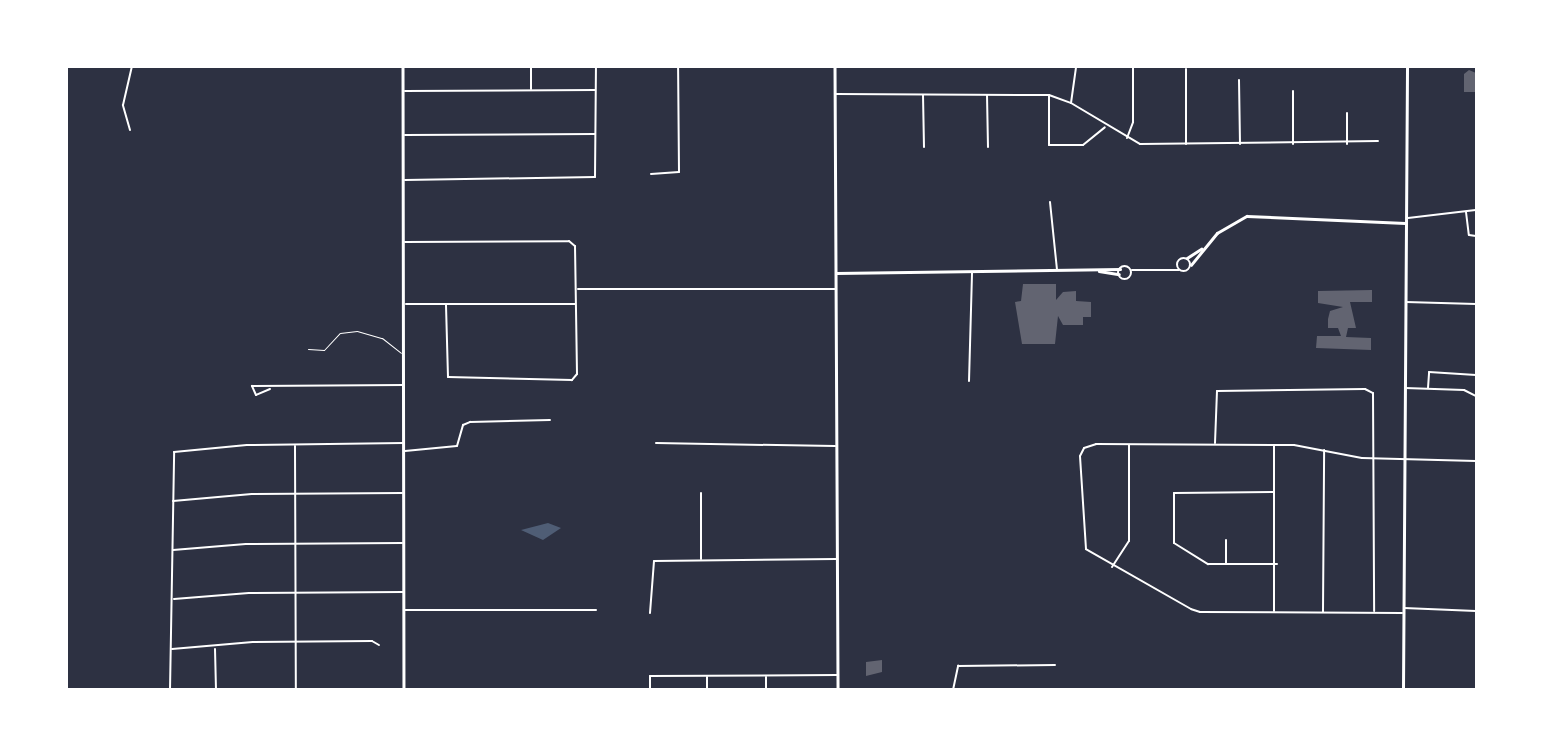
<!DOCTYPE html>
<style>
body{margin:0}
#map{position:relative;width:1543px;height:756px;overflow:hidden;background:#2d3142;font-family:"Golos Text",sans-serif}
div>[style]{position:absolute}
[style*='--x']{left:calc(var(--x)*1px);top:calc(var(--y)*1px);width:calc(var(--w)*1px);rotate:calc(var(--a)*1deg)}
.water>*{inset:0;background:#4f5d75}
.building>*{inset:0;background:#626471}
.service>*{height:1px;margin:-0.5px;padding:0 0.5px;transform-origin:0.5px;border-radius:0.5px;background:#fff}
.minor>*{height:2px;margin:-1px;padding:0 1px;transform-origin:1px;border-radius:1px;background:#fff}
.tertiary>*{height:2.5px;margin:-1.25px;padding:0 1.25px;transform-origin:1.25px;border-radius:1.25px;background:#fff}
.tertiary>.ring{margin:-1.25px;padding:0;box-sizing:content-box;background:none;border:2.5px solid #fff;border-radius:50%}
.secondary>*{height:2.5px;margin:-1.25px;padding:0 1.25px;transform-origin:1.25px;border-radius:1.25px;background:#fff}
span{translate:-50% -50%;white-space:nowrap;text-align:center;line-height:1.15;-webkit-text-stroke:6px #fff;paint-order:stroke}
.frame{position:absolute;inset:0;border:68px solid #fff;pointer-events:none}
</style>
<div id="map">
<div class="water">
<i style="clip-path:polygon(548px 523px,561px 528px,543px 540px,521px 530px)"></i>
</div>
<div class="building">
<i style="clip-path:polygon(1469px 70px,1476px 73px,1476px 92px,1464px 92px,1464px 74px)"></i>
<i style="clip-path:polygon(1023px 284px,1056px 284px,1056px 300px,1063px 292px,1076px 291px,1076px 301px,1091px 302px,1091px 317px,1083px 317px,1083px 325px,1063px 325px,1058px 316px,1055px 344px,1022px 344px,1015px 302px,1021px 301px)"></i>
<i style="clip-path:polygon(1372px 290px,1372px 302px,1350px 302px,1356px 328px,1348px 328px,1346px 337px,1371px 338px,1371px 350px,1316px 348px,1317px 336px,1341px 336px,1338px 328px,1328px 328px,1328px 319px,1330px 311px,1343px 307px,1318px 303px,1318px 291px)"></i>
<i style="clip-path:polygon(882px 660px,882px 672px,866px 676px,866px 662px)"></i>
</div>
<div class="service">
<i style="--x:308;--y:349;--w:16;--a:4"></i>
<i style="--x:324;--y:350;--w:23;--a:-47"></i>
<i style="--x:340;--y:333;--w:17;--a:-7"></i>
<i style="--x:357;--y:331;--w:26;--a:16"></i>
<i style="--x:382;--y:338;--w:24;--a:38"></i>
</div>
<div class="minor">
<i style="--x:531;--y:66;--w:23;--a:90"></i>
<i style="--x:1186;--y:69;--w:75;--a:90"></i>
<i style="--x:1239;--y:80;--w:64;--a:89.1"></i>
<i style="--x:405;--y:91;--w:190;--a:-0.3"></i>
<i style="--x:1293;--y:91;--w:53;--a:90"></i>
<i style="--x:836;--y:94;--w:213;--a:0.3"></i>
<i style="--x:1049;--y:95;--w:23;--a:20"></i>
<i style="--x:1071;--y:103;--w:80;--a:30.7"></i>
<i style="--x:1140;--y:144;--w:238;--a:-0.7"></i>
<i style="--x:923;--y:95;--w:52;--a:88.9"></i>
<i style="--x:987;--y:95;--w:52;--a:88.9"></i>
<i style="--x:1049;--y:95;--w:50;--a:90"></i>
<i style="--x:1049;--y:145;--w:34;--a:0"></i>
<i style="--x:1083;--y:145;--w:28;--a:-39"></i>
<i style="--x:1071;--y:103;--w:37;--a:-82"></i>
<i style="--x:130;--y:130;--w:26;--a:-106"></i>
<i style="--x:123;--y:105;--w:40;--a:-77"></i>
<i style="--x:405;--y:135;--w:190;--a:-0.3"></i>
<i style="--x:1127;--y:138;--w:17;--a:-69"></i>
<i style="--x:1133;--y:122;--w:56;--a:-90"></i>
<i style="--x:1347;--y:144;--w:31;--a:-90"></i>
<i style="--x:651;--y:174;--w:28;--a:-4"></i>
<i style="--x:679;--y:172;--w:106;--a:-90.5"></i>
<i style="--x:405;--y:180;--w:190;--a:-0.9"></i>
<i style="--x:595;--y:177;--w:111;--a:-89.5"></i>
<i style="--x:1050;--y:202;--w:68;--a:84.1"></i>
<i style="--x:1466;--y:212;--w:23;--a:83"></i>
<i style="--x:1469;--y:235;--w:7;--a:8"></i>
<i style="--x:1408;--y:218;--w:68;--a:-6.7"></i>
<i style="--x:405;--y:242;--w:164;--a:-0.3"></i>
<i style="--x:569;--y:241;--w:8;--a:40"></i>
<i style="--x:575;--y:246;--w:128;--a:89.1"></i>
<i style="--x:577;--y:374;--w:8;--a:130"></i>
<i style="--x:572;--y:380;--w:124;--a:-178.6"></i>
<i style="--x:448;--y:377;--w:73;--a:-91.6"></i>
<i style="--x:578;--y:289;--w:257;--a:0"></i>
<i style="--x:1406;--y:302;--w:70;--a:1.6"></i>
<i style="--x:406;--y:304;--w:169;--a:0"></i>
<i style="--x:969;--y:381;--w:108;--a:-88.4"></i>
<i style="--x:1405;--y:388;--w:59;--a:1.9"></i>
<i style="--x:1464;--y:390;--w:13;--a:27"></i>
<i style="--x:1428;--y:388;--w:16;--a:-86"></i>
<i style="--x:1429;--y:372;--w:47;--a:3.7"></i>
<i style="--x:270;--y:389;--w:15;--a:157"></i>
<i style="--x:256;--y:395;--w:10;--a:-114"></i>
<i style="--x:252;--y:386;--w:152;--a:-0.4"></i>
<i style="--x:656;--y:443;--w:179;--a:1"></i>
<i style="--x:1215;--y:443;--w:52;--a:-87.8"></i>
<i style="--x:1217;--y:391;--w:148;--a:-0.8"></i>
<i style="--x:1365;--y:389;--w:9;--a:27"></i>
<i style="--x:1373;--y:393;--w:218;--a:89.7"></i>
<i style="--x:295;--y:446;--w:244;--a:89.8"></i>
<i style="--x:1274;--y:446;--w:165;--a:90"></i>
<i style="--x:405;--y:451;--w:52;--a:-5.5"></i>
<i style="--x:457;--y:446;--w:22;--a:-74"></i>
<i style="--x:463;--y:425;--w:8;--a:-23"></i>
<i style="--x:470;--y:422;--w:80;--a:-1.4"></i>
<i style="--x:1274;--y:492;--w:100;--a:179.4"></i>
<i style="--x:1174;--y:493;--w:50;--a:90"></i>
<i style="--x:1174;--y:543;--w:40;--a:32"></i>
<i style="--x:1208;--y:564;--w:69;--a:0"></i>
<i style="--x:701;--y:493;--w:66;--a:90"></i>
<i style="--x:173;--y:501;--w:79;--a:-5.1"></i>
<i style="--x:252;--y:494;--w:150;--a:-0.4"></i>
<i style="--x:1226;--y:540;--w:24;--a:90"></i>
<i style="--x:173;--y:550;--w:73;--a:-4.7"></i>
<i style="--x:246;--y:544;--w:156;--a:-0.4"></i>
<i style="--x:1112;--y:567;--w:31;--a:-57"></i>
<i style="--x:1129;--y:541;--w:96;--a:-90"></i>
<i style="--x:174;--y:599;--w:75;--a:-4.6"></i>
<i style="--x:249;--y:593;--w:154;--a:-0.4"></i>
<i style="--x:1404;--y:608;--w:72;--a:2.4"></i>
<i style="--x:405;--y:610;--w:191;--a:0"></i>
<i style="--x:1323;--y:612;--w:162;--a:-89.6"></i>
<i style="--x:650;--y:613;--w:52;--a:-85.6"></i>
<i style="--x:654;--y:561;--w:182;--a:-0.6"></i>
<i style="--x:1402;--y:613;--w:202;--a:-179.7"></i>
<i style="--x:1200;--y:612;--w:9;--a:-162"></i>
<i style="--x:1191;--y:609;--w:121;--a:-150.3"></i>
<i style="--x:1086;--y:549;--w:93;--a:-93.7"></i>
<i style="--x:1080;--y:456;--w:9;--a:-63"></i>
<i style="--x:1084;--y:448;--w:13;--a:-18"></i>
<i style="--x:1096;--y:444;--w:198;--a:0.3"></i>
<i style="--x:1294;--y:445;--w:69;--a:10.8"></i>
<i style="--x:1362;--y:458;--w:114;--a:1.5"></i>
<i style="--x:172;--y:649;--w:81;--a:-4.9"></i>
<i style="--x:253;--y:642;--w:119;--a:-0.5"></i>
<i style="--x:372;--y:641;--w:8;--a:30"></i>
<i style="--x:215;--y:649;--w:41;--a:88.6"></i>
<i style="--x:707;--y:677;--w:13;--a:90"></i>
<i style="--x:766;--y:677;--w:13;--a:90"></i>
<i style="--x:170;--y:690;--w:238;--a:-89"></i>
<i style="--x:174;--y:452;--w:73;--a:-5.5"></i>
<i style="--x:247;--y:445;--w:156;--a:-0.7"></i>
<i style="--x:650;--y:690;--w:14;--a:-90"></i>
<i style="--x:650;--y:676;--w:187;--a:-0.3"></i>
<i style="--x:953;--y:690;--w:25;--a:-78"></i>
<i style="--x:958;--y:666;--w:97;--a:-0.6"></i>
</div>
<div class="tertiary">
<i style="--x:403;--y:66;--w:624;--a:89.91"></i>
<i style="--x:1187;--y:258;--w:17;--a:-33"></i>
<i class="ring" style="left:1177px;top:258px;width:11.5px;height:11.5px"></i>
<i style="--x:1191;--y:265;--w:41;--a:-50.9"></i>
<i style="--x:1217;--y:233;--w:34;--a:-30"></i>
<i style="--x:1247;--y:216;--w:158;--a:2.5"></i>
<i class="ring" style="left:1118px;top:266px;width:11.5px;height:11.5px"></i>
<i style="--x:1132;--y:270;--w:47;--a:0"></i>
<i style="--x:1099;--y:271;--w:20;--a:9"></i>
<i style="--x:836;--y:273;--w:284;--a:-0.8"></i>
<i style="--x:1403;--y:690;--w:624;--a:-89.63"></i>
</div>
<div class="secondary">
<i style="--x:835;--y:66;--w:624;--a:89.72"></i>
</div>
<div class="frame"></div>
</div>
